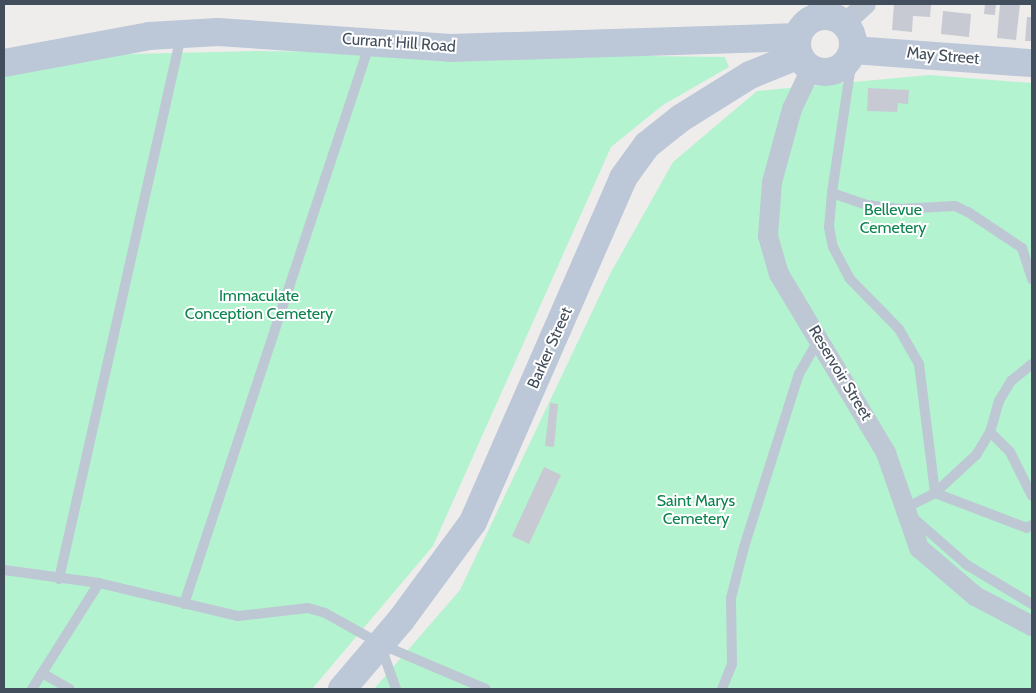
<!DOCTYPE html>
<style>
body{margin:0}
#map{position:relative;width:1036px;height:693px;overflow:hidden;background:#efecec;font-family:Cabin,sans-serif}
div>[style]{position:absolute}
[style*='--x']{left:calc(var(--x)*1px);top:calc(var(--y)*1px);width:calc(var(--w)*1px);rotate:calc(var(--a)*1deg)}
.green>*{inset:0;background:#b4f3d0}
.building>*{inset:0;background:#c7cad3}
.service>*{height:10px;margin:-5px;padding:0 5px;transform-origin:5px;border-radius:5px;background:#bdc8d4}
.minor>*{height:20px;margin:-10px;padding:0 10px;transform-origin:10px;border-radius:10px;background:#bdc8d4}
.secondary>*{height:28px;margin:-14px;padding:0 14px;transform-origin:14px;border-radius:14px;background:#bcc8d8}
.secondary>.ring{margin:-14px;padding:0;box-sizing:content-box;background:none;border:28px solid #bcc8d8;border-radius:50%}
span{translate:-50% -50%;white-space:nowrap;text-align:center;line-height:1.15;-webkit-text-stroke:4px #fff;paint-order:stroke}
.street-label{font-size:16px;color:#424e5b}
.park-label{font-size:16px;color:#0c844f}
.frame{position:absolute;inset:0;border:5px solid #424e5b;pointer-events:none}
</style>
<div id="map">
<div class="green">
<i style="clip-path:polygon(256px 51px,725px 57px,729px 67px,663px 105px,611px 147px,433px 546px,312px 689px,4px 689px,4px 75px,91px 55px)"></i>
<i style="clip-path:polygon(929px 75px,1032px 83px,1032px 689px,374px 689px,460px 590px,610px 274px,673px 162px,757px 91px)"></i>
</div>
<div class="building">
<i style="clip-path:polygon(894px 4px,931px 5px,930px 17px,913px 16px,912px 32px,892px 30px)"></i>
<i style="clip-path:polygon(985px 4px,996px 4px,995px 15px,984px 14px)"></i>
<i style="clip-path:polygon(1000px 4px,1020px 4px,1016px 40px,997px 38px)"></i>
<i style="clip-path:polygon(943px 11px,971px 14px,969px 37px,941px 34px)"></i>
<i style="clip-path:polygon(1027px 17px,1032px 17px,1032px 41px,1025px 41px)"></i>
<i style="clip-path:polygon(868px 88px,909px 90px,908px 104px,898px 103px,897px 112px,867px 111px)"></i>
<i style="clip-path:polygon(550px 403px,558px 404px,554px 447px,545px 446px)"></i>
<i style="clip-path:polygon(544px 467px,561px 475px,529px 544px,512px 536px)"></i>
</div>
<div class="service">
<i style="--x:845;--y:65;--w:9;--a:54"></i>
<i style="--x:850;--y:72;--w:122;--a:98.5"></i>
<i style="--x:832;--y:193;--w:37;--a:19"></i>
<i style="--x:867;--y:205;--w:31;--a:7"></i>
<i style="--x:898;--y:209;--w:57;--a:-3"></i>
<i style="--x:955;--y:206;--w:14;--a:25"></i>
<i style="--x:968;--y:212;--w:65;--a:33.7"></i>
<i style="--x:1022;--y:248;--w:33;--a:72"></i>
<i style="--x:832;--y:193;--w:34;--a:95"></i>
<i style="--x:829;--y:227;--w:20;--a:79"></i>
<i style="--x:833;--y:247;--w:36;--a:62"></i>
<i style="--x:850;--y:279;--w:70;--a:45.6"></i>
<i style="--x:899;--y:329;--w:40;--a:60.3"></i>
<i style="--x:919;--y:364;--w:130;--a:82.9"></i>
<i style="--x:935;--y:493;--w:98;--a:20.8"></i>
<i style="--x:1027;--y:528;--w:6;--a:-31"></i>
<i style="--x:1032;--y:364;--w:27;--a:141"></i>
<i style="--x:1011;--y:381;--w:23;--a:121"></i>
<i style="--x:999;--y:401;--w:32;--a:106"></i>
<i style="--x:990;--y:432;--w:27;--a:121"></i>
<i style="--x:976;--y:455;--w:56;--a:137.2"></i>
<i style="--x:935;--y:493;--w:36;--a:153"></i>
<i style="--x:903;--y:509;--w:85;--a:41.2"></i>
<i style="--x:967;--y:565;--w:76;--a:31"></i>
<i style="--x:990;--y:432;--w:28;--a:45"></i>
<i style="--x:1010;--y:452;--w:49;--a:63.4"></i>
<i style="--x:4;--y:570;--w:96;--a:7.8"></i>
<i style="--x:99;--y:583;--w:125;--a:122.3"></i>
<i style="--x:59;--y:579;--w:557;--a:-77.34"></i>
<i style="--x:99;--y:583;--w:143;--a:13.4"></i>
<i style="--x:238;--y:616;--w:70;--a:-6.5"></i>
<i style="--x:308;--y:608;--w:18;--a:16"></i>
<i style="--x:325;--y:613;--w:62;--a:29.1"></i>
<i style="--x:184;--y:604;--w:591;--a:-71.66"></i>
<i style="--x:42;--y:673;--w:32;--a:30"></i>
<i style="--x:396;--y:689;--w:48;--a:-109.6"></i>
<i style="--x:380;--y:644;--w:115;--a:23"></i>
<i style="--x:722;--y:689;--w:27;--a:-68"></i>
<i style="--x:732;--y:664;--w:66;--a:-90.9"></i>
<i style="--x:731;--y:598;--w:53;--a:-75.7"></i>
<i style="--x:744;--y:547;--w:182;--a:-72.4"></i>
<i style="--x:799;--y:374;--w:40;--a:-60.3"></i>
</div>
<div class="minor">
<i style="--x:845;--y:23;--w:28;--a:-42"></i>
<i style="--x:811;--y:69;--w:44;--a:115.4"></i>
<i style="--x:792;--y:109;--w:76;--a:105.3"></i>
<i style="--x:772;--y:182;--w:54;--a:94.2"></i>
<i style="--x:768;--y:236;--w:40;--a:74"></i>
<i style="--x:779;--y:274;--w:209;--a:59.1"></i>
<i style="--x:886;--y:453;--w:101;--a:70.8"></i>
<i style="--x:919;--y:548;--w:74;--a:40.6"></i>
<i style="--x:975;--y:596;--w:64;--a:27.8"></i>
</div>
<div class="secondary">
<i class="ring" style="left:797px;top:16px;width:28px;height:28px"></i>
<i style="--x:853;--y:50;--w:179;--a:4.2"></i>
<i style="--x:4;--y:63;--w:147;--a:-10.5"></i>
<i style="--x:149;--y:36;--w:69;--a:-3.3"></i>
<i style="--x:218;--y:32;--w:233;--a:3.9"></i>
<i style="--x:450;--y:48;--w:348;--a:-1.8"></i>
<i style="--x:342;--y:689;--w:91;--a:-49.5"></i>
<i style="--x:401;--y:620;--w:122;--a:-53.7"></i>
<i style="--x:473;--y:522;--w:375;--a:-66.4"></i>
<i style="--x:623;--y:178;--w:41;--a:-54"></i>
<i style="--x:647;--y:145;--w:43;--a:-38.5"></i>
<i style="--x:681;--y:118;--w:81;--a:-31.9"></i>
<i style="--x:750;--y:75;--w:53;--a:-22.2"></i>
</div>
<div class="street-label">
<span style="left:399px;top:43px;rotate:4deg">Currant Hill Road</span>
<span style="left:943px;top:56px;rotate:5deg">May Street</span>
<span style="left:550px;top:348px;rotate:-66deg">Barker Street</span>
<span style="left:840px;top:373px;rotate:59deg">Reservoir Street</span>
</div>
<div class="park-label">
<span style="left:893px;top:219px">Bellevue<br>Cemetery</span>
<span style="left:259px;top:305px">Immaculate<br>Conception Cemetery</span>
<span style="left:696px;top:510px">Saint Marys<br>Cemetery</span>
</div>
<div class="frame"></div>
</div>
